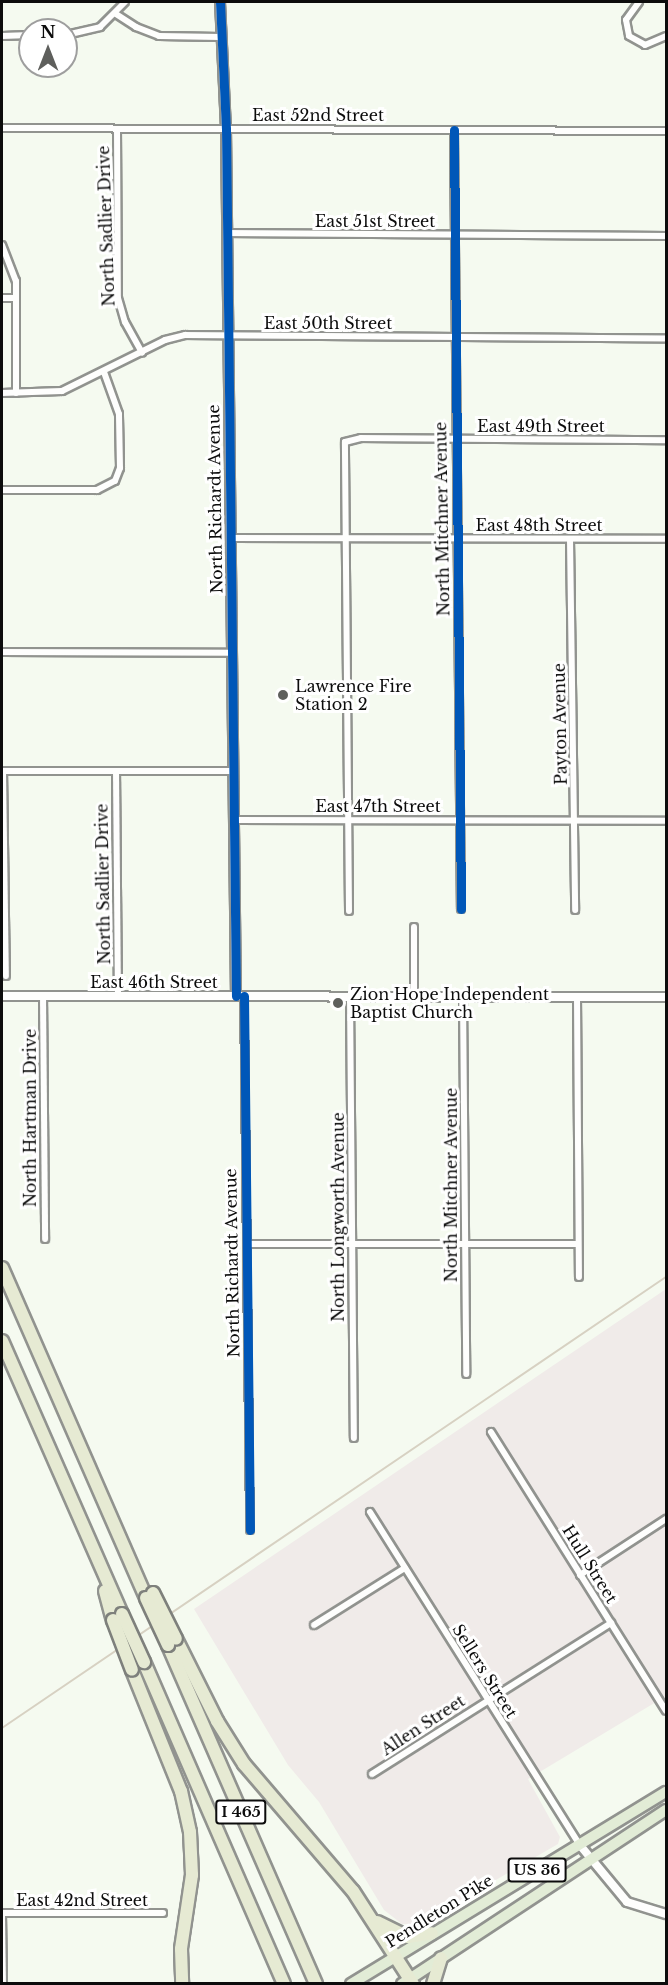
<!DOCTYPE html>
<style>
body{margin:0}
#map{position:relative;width:668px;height:1985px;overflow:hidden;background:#f5faf0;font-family:"Libre Baskerville",serif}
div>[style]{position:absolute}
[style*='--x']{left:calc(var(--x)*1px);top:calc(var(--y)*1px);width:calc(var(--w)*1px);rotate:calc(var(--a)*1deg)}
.industrial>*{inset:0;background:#f0ebe9}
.roads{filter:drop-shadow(2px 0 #91938f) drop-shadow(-2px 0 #91938f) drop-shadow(0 2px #91938f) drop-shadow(0 -2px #91938f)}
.minor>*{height:6px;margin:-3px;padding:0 3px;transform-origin:3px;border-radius:3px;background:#fefefd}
.tertiary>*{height:8px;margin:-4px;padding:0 4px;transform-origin:4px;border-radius:4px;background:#fefefd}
.primary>*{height:10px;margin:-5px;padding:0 5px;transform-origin:5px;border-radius:5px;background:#e2ecd6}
.motorway>*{height:12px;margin:-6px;padding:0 6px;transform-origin:6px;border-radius:6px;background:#e6ead3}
.rail>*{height:2px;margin:-1px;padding:0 1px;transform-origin:1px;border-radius:1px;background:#d7d1c2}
.bridges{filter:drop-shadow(2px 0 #7e807c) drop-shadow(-2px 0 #7e807c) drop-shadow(0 2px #7e807c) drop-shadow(0 -2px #7e807c)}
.motorway-bridge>*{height:12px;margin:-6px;padding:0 6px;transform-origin:6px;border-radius:6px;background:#e6ead3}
.cycleway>*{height:9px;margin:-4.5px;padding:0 4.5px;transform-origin:4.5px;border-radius:4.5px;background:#0057b8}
.dots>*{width:16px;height:16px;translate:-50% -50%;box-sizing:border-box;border:3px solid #fff;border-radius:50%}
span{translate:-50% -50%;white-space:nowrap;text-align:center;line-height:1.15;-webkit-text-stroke:6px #fff;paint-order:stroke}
.shield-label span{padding:2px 4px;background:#fff;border:2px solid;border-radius:4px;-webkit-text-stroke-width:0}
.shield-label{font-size:15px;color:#0c0c0c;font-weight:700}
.street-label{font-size:16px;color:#0c0c0c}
.poi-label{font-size:16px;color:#0c0c0c}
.left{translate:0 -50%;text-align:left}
.frame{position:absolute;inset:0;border:3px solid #0c0c0c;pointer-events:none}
.north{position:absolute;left:18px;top:18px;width:60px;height:60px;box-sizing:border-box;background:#fff;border:2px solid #9e9e9e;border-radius:50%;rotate:0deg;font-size:16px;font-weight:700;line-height:24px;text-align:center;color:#0c0c0c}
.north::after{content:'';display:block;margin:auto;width:21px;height:27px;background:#5e5f5c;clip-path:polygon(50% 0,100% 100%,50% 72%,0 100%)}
</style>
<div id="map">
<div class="industrial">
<i style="clip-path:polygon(666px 1289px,666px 1696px,528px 1779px,560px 1837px,558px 1844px,420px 1924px,402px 1924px,384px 1910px,319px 1802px,288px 1765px,194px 1609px)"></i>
</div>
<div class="roads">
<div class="minor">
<i style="--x:639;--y:2;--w:22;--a:126"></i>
<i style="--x:626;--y:20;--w:16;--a:79"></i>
<i style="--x:629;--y:36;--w:18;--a:29"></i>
<i style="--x:645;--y:45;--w:23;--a:-23"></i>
<i style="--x:116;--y:14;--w:24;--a:33"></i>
<i style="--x:136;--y:27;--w:25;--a:21"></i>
<i style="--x:159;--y:36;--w:61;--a:0.9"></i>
<i style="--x:66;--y:35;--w:35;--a:-13"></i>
<i style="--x:100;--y:27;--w:35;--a:-45"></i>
<i style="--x:2;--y:36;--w:28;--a:-2"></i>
<i style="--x:2;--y:128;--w:664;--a:0.26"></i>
<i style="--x:117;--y:129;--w:169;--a:89.7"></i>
<i style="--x:118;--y:298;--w:25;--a:74"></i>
<i style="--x:125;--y:322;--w:35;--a:61"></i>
<i style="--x:454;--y:130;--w:779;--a:89.49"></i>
<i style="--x:227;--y:233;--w:439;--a:0.4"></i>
<i style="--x:2;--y:245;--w:39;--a:69"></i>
<i style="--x:16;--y:281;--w:112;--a:90"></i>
<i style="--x:2;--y:298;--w:14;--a:0"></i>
<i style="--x:2;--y:393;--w:60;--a:-1.9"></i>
<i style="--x:62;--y:391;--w:115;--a:-26.3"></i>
<i style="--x:165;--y:340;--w:21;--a:-14"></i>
<i style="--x:185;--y:335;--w:481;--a:0.4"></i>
<i style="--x:2;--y:490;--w:95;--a:0"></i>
<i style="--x:97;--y:490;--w:20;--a:-27"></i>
<i style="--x:115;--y:481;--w:14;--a:-69"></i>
<i style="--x:120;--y:468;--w:54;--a:-91.1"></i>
<i style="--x:119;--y:414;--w:45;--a:-109.7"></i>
<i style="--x:231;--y:538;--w:435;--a:0.1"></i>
<i style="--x:570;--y:539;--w:371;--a:89.2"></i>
<i style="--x:2;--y:652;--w:230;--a:0.2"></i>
<i style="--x:2;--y:771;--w:232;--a:0"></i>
<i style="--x:3;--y:771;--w:205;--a:89.2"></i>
<i style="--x:116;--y:771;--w:225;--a:89.5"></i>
<i style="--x:234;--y:820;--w:432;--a:0.1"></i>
<i style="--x:349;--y:911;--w:469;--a:-90.5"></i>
<i style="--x:345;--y:442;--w:16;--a:-14"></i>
<i style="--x:361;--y:438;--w:305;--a:0.4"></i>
<i style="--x:43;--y:996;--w:243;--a:89.5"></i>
<i style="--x:244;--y:996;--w:534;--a:89.36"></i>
<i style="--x:350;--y:996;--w:442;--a:89.5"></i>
<i style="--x:414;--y:996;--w:69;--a:-90"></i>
<i style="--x:463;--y:996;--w:378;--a:89.5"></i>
<i style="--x:577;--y:997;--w:280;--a:89.6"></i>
<i style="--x:247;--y:1244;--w:331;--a:0"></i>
<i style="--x:491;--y:1432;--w:329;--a:57.9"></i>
<i style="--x:370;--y:1512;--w:392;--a:57.8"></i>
<i style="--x:580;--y:1575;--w:103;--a:-33.1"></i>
<i style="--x:314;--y:1625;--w:107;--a:-32.1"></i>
<i style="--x:372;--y:1774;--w:283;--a:-32.3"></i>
<i style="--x:2;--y:1913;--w:161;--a:0"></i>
<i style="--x:2;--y:1915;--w:69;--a:89.2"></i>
</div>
<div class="tertiary">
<i style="--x:220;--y:2;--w:127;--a:87.3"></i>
<i style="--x:226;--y:129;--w:867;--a:89.34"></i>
<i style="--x:2;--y:996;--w:664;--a:0.09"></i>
<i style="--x:579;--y:1844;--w:75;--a:50.4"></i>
<i style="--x:627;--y:1902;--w:41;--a:17.1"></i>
</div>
<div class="primary">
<i style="--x:351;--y:1984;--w:369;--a:-31.4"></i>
<i style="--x:402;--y:1984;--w:316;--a:-33.4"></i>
</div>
<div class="motorway">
<i style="--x:2;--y:1268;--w:360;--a:66.4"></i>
<i style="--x:2;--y:1341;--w:298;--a:66.3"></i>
<i style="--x:105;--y:1591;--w:30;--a:75"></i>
<i style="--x:176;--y:1639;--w:92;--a:63.4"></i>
<i style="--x:217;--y:1721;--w:51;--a:57.9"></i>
<i style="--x:244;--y:1764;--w:167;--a:49.4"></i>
<i style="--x:353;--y:1891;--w:111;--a:57.2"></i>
<i style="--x:168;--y:1645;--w:370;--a:66.4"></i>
<i style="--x:144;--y:1662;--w:351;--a:66.5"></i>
<i style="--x:132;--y:1670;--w:131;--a:68"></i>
<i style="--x:181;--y:1791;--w:42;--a:77.6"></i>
<i style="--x:190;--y:1832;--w:43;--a:87.3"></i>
<i style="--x:192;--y:1875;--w:75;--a:98.5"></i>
<i style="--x:181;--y:1949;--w:35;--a:88"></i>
<i style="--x:377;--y:1922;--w:34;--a:26"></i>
<i style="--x:408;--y:1937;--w:24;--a:-9"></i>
<i style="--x:433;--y:1984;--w:27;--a:-73"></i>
</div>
</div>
<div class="rail">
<i style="--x:2;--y:1728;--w:803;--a:-34.19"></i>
</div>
<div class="bridges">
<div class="motorway-bridge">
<i style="--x:153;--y:1593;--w:51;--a:63.4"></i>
<i style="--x:146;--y:1598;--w:52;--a:64.9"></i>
<i style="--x:122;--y:1614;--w:53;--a:65.4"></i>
<i style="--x:113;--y:1620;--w:53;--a:69.2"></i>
</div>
</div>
<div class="cycleway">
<i style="--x:220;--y:2;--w:127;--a:87.3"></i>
<i style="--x:226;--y:129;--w:867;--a:89.34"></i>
<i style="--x:454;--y:130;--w:779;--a:89.49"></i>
<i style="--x:244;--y:996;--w:534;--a:89.36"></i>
</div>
<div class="dots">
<i style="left:283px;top:695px;background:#5e5f5c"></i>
<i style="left:338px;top:1003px;background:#5e5f5c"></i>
</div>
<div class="shield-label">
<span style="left:241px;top:1812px">I 465</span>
<span style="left:537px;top:1870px">US 36</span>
</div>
<div class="street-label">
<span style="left:318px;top:115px">East 52nd Street</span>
<span style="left:375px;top:221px">East 51st Street</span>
<span style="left:106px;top:226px;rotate:-92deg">North Sadlier Drive</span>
<span style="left:328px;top:323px">East 50th Street</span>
<span style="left:541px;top:426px">East 49th Street</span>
<span style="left:215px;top:499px;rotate:-91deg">North Richardt Avenue</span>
<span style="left:442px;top:519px;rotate:-91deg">North Mitchner Avenue</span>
<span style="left:539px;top:525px">East 48th Street</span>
<span style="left:560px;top:724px;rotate:-91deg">Payton Avenue</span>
<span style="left:378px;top:806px">East 47th Street</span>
<span style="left:103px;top:884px;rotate:-91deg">North Sadlier Drive</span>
<span style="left:154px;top:982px">East 46th Street</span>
<span style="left:30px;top:1118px;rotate:-90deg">North Hartman Drive</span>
<span style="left:451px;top:1185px;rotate:-90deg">North Mitchner Avenue</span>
<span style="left:338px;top:1217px;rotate:-90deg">North Longworth Avenue</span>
<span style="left:232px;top:1263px;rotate:-91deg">North Richardt Avenue</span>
<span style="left:590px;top:1564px;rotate:58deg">Hull Street</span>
<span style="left:485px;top:1671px;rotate:58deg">Sellers Street</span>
<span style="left:423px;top:1725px;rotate:-33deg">Allen Street</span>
<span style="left:82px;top:1900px">East 42nd Street</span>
<span style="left:439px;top:1911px;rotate:-32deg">Pendleton Pike</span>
</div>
<div class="poi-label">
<span class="left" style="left:295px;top:695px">Lawrence Fire<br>Station 2</span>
<span class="left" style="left:350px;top:1003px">Zion Hope Independent<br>Baptist Church</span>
</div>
<div class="frame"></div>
<div class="north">N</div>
</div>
